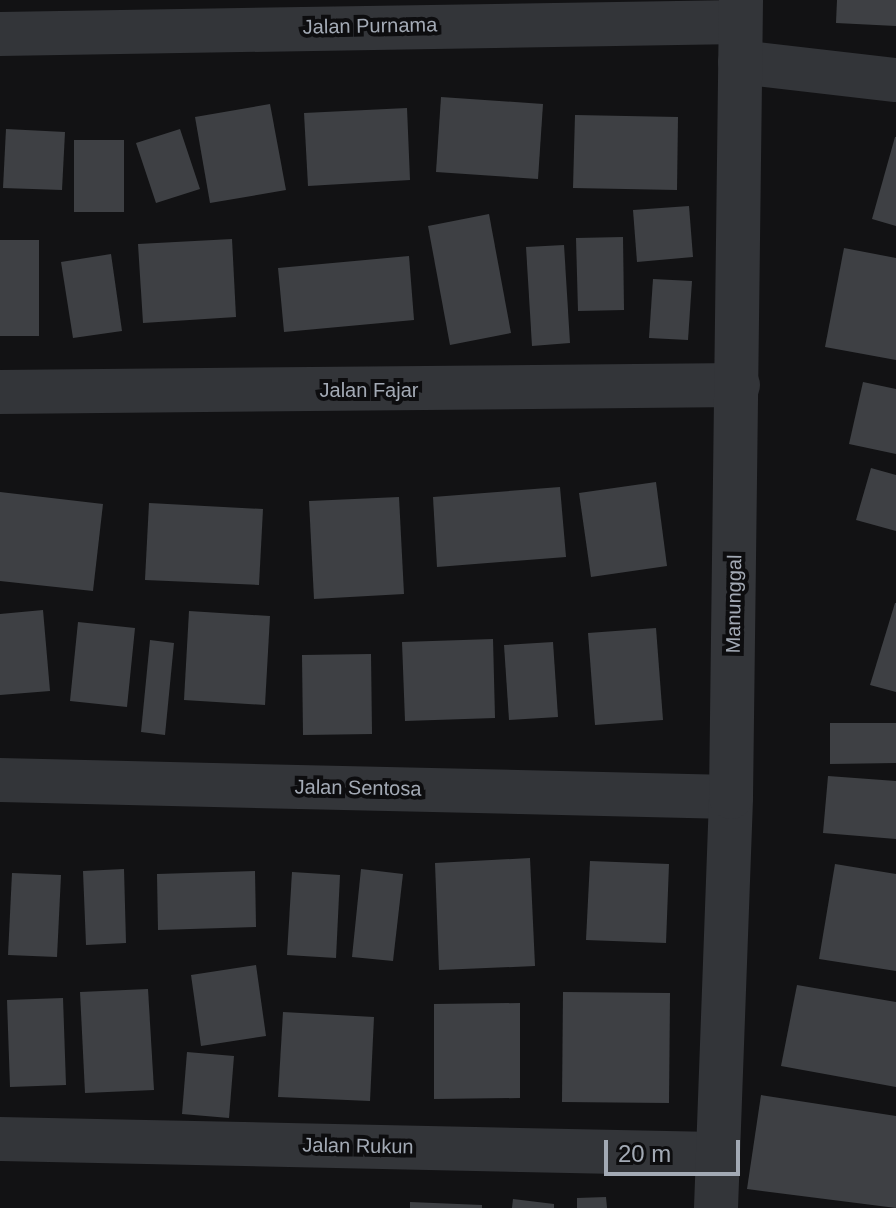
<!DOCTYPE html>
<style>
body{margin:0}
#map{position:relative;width:896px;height:1208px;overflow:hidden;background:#121214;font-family:Helvetica,sans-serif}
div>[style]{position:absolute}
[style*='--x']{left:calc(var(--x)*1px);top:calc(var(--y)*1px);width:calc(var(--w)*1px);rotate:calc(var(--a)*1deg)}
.building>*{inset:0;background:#3e4044}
.minor>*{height:44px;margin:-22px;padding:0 22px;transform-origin:22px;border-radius:22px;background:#333539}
span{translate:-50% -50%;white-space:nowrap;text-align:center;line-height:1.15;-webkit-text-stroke:8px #0d0d0f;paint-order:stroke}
.street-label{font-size:20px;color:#a3aab5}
.scale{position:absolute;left:604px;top:1140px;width:136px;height:36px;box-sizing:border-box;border:4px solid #a3aab5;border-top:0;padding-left:10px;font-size:24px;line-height:28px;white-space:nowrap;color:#a3aab5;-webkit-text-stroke:6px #0d0d0f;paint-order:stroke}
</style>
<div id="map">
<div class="building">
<i style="clip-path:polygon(837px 0,896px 0,896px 26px,836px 23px)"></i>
<i style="clip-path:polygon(441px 97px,543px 104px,538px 179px,436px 172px)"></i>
<i style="clip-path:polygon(270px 104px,286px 190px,210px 203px,195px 117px)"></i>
<i style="clip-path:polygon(407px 108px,410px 180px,308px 186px,304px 113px)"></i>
<i style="clip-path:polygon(575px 115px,678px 117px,677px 190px,573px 188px)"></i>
<i style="clip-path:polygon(6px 129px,65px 132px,62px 190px,3px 188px)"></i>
<i style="clip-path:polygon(180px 129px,200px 189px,156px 203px,136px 143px)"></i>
<i style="clip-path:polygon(895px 137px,896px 137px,896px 226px,872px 219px)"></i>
<i style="clip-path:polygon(74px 140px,124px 140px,124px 212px,74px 212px)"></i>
<i style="clip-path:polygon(689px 206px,693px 257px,637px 262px,633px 210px)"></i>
<i style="clip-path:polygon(489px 214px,511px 333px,450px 345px,428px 226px)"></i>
<i style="clip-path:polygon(623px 237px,624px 310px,578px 311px,576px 238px)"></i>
<i style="clip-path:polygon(232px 239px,236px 317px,143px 323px,138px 244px)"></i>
<i style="clip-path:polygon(0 240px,39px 240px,39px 336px,0 336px)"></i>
<i style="clip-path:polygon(564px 245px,570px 343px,532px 346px,526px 247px)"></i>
<i style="clip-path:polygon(844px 248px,896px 258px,896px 360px,825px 347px)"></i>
<i style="clip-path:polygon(111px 254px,122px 331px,73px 338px,61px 262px)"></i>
<i style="clip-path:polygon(409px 256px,414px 320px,284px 332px,278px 268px)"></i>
<i style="clip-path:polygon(653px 279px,692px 281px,688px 340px,649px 338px)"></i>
<i style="clip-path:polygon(863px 382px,896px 389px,896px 454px,849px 444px)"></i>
<i style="clip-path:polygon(871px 468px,896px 475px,896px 531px,856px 520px)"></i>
<i style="clip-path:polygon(656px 482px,667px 566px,591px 577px,579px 493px)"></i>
<i style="clip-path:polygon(560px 487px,566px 557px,437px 567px,433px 497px)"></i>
<i style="clip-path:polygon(0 492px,103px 504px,93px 591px,0 581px)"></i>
<i style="clip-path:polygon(399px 497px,404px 594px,314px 599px,309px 501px)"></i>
<i style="clip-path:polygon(149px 503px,263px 509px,259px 585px,145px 580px)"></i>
<i style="clip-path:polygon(895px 603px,896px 603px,896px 692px,870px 685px)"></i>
<i style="clip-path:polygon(43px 610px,50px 691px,0 695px,0 614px)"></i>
<i style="clip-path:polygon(189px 611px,270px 616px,265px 705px,184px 700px)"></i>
<i style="clip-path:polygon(78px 622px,135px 628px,127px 707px,70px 701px)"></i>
<i style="clip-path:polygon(656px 628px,663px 720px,595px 725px,588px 633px)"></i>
<i style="clip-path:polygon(493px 639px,495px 718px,405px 721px,402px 642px)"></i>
<i style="clip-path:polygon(150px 640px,174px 643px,165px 735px,141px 732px)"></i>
<i style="clip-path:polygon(553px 642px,558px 717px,509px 720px,504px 645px)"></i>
<i style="clip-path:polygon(371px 654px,372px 734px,303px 735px,302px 655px)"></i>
<i style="clip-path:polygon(830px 723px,896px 723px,896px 763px,830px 764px)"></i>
<i style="clip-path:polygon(828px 776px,896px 781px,896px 839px,823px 833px)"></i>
<i style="clip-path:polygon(530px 858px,535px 966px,439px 970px,435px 863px)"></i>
<i style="clip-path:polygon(590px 861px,669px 864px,666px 943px,586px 940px)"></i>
<i style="clip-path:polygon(835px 864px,896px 874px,896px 971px,819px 959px)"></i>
<i style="clip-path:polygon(124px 869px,126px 943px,86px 945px,83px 871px)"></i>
<i style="clip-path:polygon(361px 869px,403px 874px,393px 961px,352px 957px)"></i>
<i style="clip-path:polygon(255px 871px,256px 927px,158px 930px,157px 874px)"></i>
<i style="clip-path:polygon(292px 872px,340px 875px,336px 958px,287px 955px)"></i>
<i style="clip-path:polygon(12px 873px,61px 875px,57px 957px,8px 955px)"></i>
<i style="clip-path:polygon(256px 965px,266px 1036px,201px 1046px,191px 975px)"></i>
<i style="clip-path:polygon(797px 985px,896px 1002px,896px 1087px,781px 1066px)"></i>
<i style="clip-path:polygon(148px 989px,154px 1090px,85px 1093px,80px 992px)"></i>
<i style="clip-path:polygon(563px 992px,670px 993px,669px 1103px,562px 1102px)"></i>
<i style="clip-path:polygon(63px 998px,66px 1085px,10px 1087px,7px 1000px)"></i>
<i style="clip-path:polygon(520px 1003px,520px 1098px,434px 1099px,434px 1004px)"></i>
<i style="clip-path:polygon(283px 1012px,374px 1017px,370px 1101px,278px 1097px)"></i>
<i style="clip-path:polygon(187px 1052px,234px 1056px,229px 1118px,182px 1114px)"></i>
<i style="clip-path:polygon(761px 1095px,896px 1116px,896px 1208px,747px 1189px)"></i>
<i style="clip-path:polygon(606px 1197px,607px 1208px,577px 1208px,577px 1198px)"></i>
<i style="clip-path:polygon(513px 1199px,554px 1204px,554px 1208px,512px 1208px)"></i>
<i style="clip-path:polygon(410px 1202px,482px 1205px,482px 1208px,410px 1208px)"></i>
</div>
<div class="minor">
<i style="--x:0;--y:34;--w:740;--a:-0.93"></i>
<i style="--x:740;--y:62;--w:157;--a:6.6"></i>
<i style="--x:0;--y:392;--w:738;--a:-0.54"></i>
<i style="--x:0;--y:780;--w:731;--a:1.33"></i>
<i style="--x:0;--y:1139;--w:716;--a:1.2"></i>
<i style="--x:716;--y:1208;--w:411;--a:-87.9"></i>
<i style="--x:731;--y:797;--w:797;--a:-89.28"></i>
</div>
<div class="street-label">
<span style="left:370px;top:26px;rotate:-1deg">Jalan Purnama</span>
<span style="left:369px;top:390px">Jalan Fajar</span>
<span style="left:734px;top:604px;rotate:-89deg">Manunggal</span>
<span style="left:358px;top:788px;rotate:1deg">Jalan Sentosa</span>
<span style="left:358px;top:1146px;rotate:1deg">Jalan Rukun</span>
</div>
<div class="scale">20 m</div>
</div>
